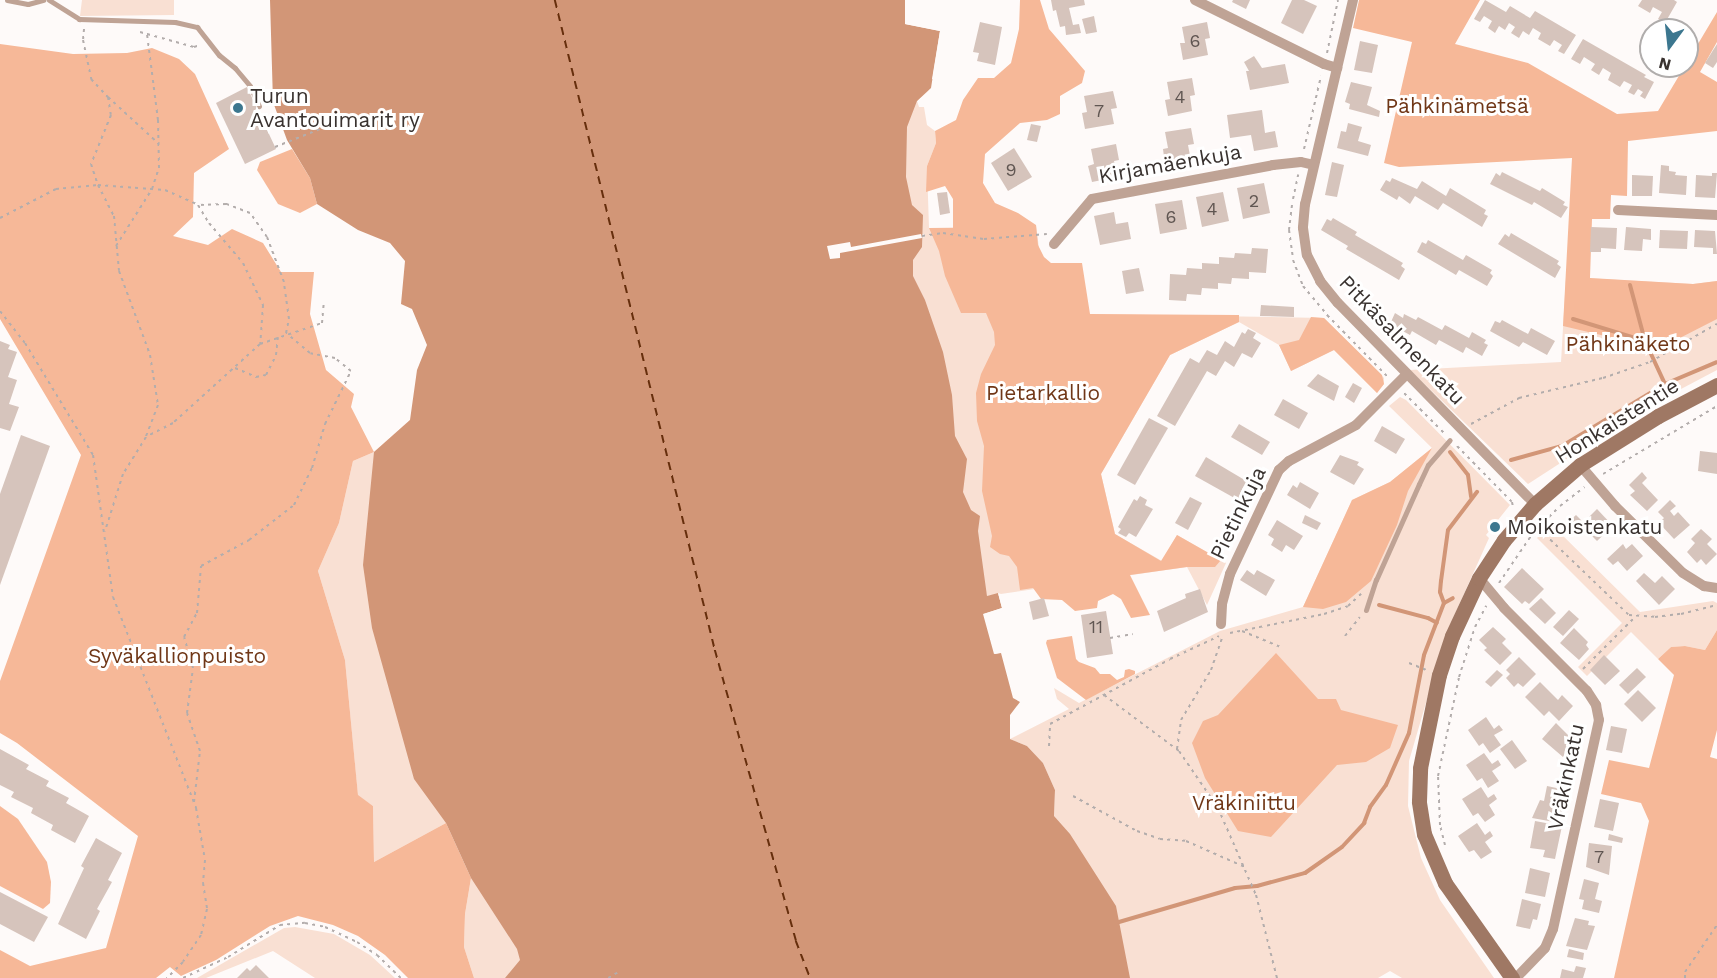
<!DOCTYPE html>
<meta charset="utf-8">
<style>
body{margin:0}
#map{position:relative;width:1717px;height:978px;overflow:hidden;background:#fefaf9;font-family:"Work Sans",sans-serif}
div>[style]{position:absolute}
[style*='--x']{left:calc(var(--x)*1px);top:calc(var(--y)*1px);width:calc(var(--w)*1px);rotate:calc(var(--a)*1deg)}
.green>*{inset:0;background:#f9e0d3}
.forest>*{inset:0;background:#f6b898}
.water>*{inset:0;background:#d29677}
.pier>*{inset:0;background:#fefaf9}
.stream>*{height:4px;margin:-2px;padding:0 2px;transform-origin:2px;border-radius:2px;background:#d29677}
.ferry>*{height:1.5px;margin-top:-0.75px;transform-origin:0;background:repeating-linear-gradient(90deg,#662e0c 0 8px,transparent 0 14px)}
.building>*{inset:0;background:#d6c4bc}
.path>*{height:2px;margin-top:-1px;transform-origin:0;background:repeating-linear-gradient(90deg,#b3adac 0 3px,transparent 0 7.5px)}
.lane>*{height:5px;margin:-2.5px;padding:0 2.5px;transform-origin:2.5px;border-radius:2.5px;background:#bfa395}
.street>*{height:10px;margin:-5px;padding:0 5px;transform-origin:5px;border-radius:5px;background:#bfa395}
.secondary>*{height:15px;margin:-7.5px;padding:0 7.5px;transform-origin:7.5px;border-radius:7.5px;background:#9f7864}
.dots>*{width:16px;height:16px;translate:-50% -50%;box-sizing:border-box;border:3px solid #fff;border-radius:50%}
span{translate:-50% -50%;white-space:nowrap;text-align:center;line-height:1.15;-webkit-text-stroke:6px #fff;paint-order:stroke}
.number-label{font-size:18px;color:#605652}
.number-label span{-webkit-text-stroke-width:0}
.poi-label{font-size:21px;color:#39322f}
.left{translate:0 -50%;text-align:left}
.park-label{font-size:21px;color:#703717}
.street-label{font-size:21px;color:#39322f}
.north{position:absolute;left:1639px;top:18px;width:60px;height:60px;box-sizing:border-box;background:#fff;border:2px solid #b0adac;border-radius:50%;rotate:195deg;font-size:16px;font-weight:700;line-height:24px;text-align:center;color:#39322f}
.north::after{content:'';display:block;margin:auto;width:21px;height:27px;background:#3c778f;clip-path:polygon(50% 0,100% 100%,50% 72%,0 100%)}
</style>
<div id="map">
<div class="green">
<i style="clip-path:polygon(82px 0,174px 0,174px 15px,80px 16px)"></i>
<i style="clip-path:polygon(929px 90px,917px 101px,919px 107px,924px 107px,927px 125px,935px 131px,936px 143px,927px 166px,929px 228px,1036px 225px,1042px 271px,1090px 314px,1324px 318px,1384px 378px,1384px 384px,1377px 393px,1334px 350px,1291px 371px,1279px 345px,1239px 322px,1170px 355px,1101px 474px,1115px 534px,1162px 561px,1177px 535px,1226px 563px,1207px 605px,1187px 567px,987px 596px,898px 243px,925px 237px,924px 234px,900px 238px,892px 109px)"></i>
<i style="clip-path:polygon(1566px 277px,1693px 284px,1717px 281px,1717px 370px,1647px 407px,1528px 484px,1410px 370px,1561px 362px)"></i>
<i style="clip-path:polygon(1400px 397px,1406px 400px,1510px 505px,1486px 535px,1489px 538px,1446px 634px,1409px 761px,1408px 806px,1421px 858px,1440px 900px,1494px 978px,1402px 978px,1390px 971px,1378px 978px,1092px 978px,1054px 816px,1055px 790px,1043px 763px,1027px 746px,1010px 739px,1069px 709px,1057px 699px,1054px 688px,1079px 703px,1220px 631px,1303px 607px,1352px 500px,1390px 482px,1432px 448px,1389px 406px)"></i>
<i style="clip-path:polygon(410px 420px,529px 950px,509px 978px,474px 978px,464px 947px,465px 914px,471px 878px,459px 847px,446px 823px,374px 862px,373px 806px,358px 796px,345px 660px,318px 571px,339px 523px,353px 461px,374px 452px)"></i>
<i style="clip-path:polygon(1551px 524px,1640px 612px,1713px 601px,1717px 603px,1717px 630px,1705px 650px,1685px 646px,1671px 647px,1658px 659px,1631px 632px,1587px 676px,1578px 667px,1622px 623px,1537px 538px)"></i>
<i style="clip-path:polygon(295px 927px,334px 934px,370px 955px,395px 978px,315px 978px,273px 951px,206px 978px,197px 978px,284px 928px)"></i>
</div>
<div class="forest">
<i style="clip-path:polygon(1020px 0,1040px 0,1049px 29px,1085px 71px,1082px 83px,1060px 96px,1060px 114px,1047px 120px,1020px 123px,985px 154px,983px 183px,995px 203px,1018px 213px,1036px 225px,1038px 245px,1044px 257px,1051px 263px,1082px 263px,1090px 314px,1239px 315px,1239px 322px,1170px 355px,1101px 474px,1115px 534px,1161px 561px,1177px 535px,1221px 560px,1215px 567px,1187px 567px,1130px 575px,1150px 615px,1131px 618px,1121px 599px,1113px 594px,1098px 601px,1097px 608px,1075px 611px,1062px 600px,1041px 599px,1033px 588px,1020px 590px,1017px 567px,1009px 556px,1000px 554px,990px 547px,992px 536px,982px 491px,984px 446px,977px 421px,976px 393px,981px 374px,995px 345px,994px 332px,986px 313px,961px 313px,945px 276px,939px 251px,929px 228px,953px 228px,953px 199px,945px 186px,926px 192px,927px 166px,936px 143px,935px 131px,956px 120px,963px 100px,978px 78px,994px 78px,1011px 63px,1019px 29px)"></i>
<i style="clip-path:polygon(1359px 0,1480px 0,1455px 44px,1528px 63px,1617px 114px,1658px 111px,1717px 12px,1717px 42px,1700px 72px,1717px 82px,1717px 131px,1628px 141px,1627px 196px,1611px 195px,1610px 219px,1592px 219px,1590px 278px,1693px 284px,1717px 281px,1717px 319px,1672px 342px,1643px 345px,1563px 326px,1572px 158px,1399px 167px,1384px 163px,1412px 42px,1353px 28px)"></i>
<i style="clip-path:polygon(0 44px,73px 54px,127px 53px,152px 48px,179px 59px,195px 74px,229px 149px,194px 173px,193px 217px,173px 236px,208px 245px,232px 229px,263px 243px,281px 272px,314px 272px,310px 314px,326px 370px,354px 394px,351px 407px,374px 452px,353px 461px,339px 523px,318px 571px,345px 660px,358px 795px,373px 806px,374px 862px,446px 823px,471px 878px,465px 914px,464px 947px,474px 978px,408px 978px,385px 955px,358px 936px,333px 925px,298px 916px,270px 926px,216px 960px,181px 976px,170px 967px,156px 978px,0 978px,0 950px,30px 966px,106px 948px,138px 836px,17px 743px,0 733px,0 681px,81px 455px,0 319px)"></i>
<i style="clip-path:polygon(292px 149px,310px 178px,317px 204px,300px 213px,278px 204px,257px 170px,260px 162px)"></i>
<i style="clip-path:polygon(1311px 317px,1324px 318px,1382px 375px,1384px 384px,1377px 393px,1334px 350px,1291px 371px,1279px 345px,1299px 340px)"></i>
<i style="clip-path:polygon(1432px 448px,1408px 491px,1397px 525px,1371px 581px,1346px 602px,1323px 609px,1303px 607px,1352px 500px,1390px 482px)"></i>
<i style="clip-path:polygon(1717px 630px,1717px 730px,1710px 757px,1717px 759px,1717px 978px,1614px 978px,1649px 821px,1641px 803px,1601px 794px,1609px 760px,1649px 768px,1674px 675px,1658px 659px,1671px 647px,1685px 646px,1705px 650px)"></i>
<i style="clip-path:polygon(1072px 636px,1076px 659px,1079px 662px,1095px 668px,1100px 674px,1110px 674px,1117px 680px,1124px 677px,1125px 670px,1129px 669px,1135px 671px,1135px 674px,1086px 700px,1057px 678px,1046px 643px,1047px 640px)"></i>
<i style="clip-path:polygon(1276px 653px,1318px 699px,1336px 699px,1341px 710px,1398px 725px,1390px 748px,1366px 762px,1337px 765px,1271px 837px,1238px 831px,1205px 778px,1192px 743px,1203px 721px,1218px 715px)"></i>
<i style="clip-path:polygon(0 806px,18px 819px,47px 862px,51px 882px,50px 903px,43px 909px,0 886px)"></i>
</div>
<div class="water">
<i style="clip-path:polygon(270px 0,905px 0,905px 24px,940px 31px,931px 88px,917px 101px,907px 127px,906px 177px,912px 205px,923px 215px,922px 247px,913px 260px,913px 276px,925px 300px,943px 352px,952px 395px,955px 436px,967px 459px,963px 492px,971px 510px,980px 516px,978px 531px,987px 596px,998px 593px,1002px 608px,984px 614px,995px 654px,1001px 653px,1013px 698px,1020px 702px,1010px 715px,1010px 739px,1027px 746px,1043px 763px,1055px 790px,1054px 816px,1070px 834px,1116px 906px,1130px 978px,505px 978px,520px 960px,517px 949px,471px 878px,446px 823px,414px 779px,372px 628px,363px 565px,374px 452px,410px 420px,417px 370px,427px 345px,412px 309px,401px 304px,405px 261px,390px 243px,358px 230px,317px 204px,310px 178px,287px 140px,273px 102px)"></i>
</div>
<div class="pier">
<i style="clip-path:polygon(905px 0,908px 0,908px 22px,943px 30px,935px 80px,932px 79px,940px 31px,905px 24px)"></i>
<i style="clip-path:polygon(921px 234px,922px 238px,840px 253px,840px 258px,830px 259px,827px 246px,850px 242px,851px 247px)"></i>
<i style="clip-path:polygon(998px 593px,1001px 594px,1005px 610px,987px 616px,996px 651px,1004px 652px,994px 654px,983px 614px,1002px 608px)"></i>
</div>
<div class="stream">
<i style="--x:1630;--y:285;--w:58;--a:75"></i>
<i style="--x:1645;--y:341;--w:47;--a:65.1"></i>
<i style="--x:1573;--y:319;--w:75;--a:17"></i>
<i style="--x:1450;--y:452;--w:29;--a:52"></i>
<i style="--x:1468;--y:475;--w:22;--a:82"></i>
<i style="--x:1511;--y:460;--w:53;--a:-15.4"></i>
<i style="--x:1562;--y:446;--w:120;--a:-31"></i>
<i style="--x:1665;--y:384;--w:56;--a:-22.9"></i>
<i style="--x:1444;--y:603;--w:10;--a:-29"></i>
<i style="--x:1379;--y:605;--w:51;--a:14.9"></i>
<i style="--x:1428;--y:618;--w:10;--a:29"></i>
<i style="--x:1119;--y:922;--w:121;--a:-16.3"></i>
<i style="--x:1235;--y:888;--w:22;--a:-5"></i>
<i style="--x:1257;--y:886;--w:50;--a:-15.2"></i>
<i style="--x:1305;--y:873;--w:45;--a:-35.1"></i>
<i style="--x:1342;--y:847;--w:33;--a:-47"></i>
<i style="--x:1364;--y:823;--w:17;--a:-69"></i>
<i style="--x:1370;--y:807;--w:27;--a:-54"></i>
<i style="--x:1386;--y:785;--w:57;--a:-66.1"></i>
<i style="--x:1409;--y:733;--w:79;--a:-79.1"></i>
<i style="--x:1424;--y:655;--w:56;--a:-69"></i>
<i style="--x:1444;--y:603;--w:12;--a:-110"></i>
<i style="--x:1440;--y:592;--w:11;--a:-85"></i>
<i style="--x:1441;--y:581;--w:51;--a:-82.2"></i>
<i style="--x:1448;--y:530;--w:48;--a:-52.7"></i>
</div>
<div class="ferry">
<i style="--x:555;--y:0;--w:669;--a:76.17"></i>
<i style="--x:715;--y:650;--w:302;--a:74.4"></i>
<i style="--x:796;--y:941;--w:40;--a:69"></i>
</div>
<div class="building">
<i style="clip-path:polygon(1051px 0,1084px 0,1085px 5px,1069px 8px,1073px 25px,1079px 24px,1081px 33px,1066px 35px,1065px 26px,1060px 27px,1056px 10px,1053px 11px)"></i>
<i style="clip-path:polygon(1233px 0,1250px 0,1246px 9px,1232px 2px)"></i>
<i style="clip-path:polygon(1292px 0,1304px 0,1317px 6px,1303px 34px,1281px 23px)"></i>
<i style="clip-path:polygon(1485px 0,1506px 12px,1510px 6px,1530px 18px,1535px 11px,1576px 35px,1564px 54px,1558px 51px,1562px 45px,1554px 40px,1550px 46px,1538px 39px,1541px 33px,1533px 28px,1529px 35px,1523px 31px,1519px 38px,1511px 33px,1515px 27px,1509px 23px,1505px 30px,1499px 26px,1495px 33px,1488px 28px,1492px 21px,1484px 16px,1480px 22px,1474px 19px)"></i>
<i style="clip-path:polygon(1642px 0,1674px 0,1677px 2px,1665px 23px,1658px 19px,1662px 12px,1653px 7px,1650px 13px,1638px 6px)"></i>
<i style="clip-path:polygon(1094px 16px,1097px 32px,1086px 34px,1082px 19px)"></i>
<i style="clip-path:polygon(980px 22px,1002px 27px,995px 65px,977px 61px,979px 53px,973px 52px)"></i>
<i style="clip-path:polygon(1207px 22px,1210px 38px,1205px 39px,1208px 55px,1183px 60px,1180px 43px,1185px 43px,1182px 27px)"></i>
<i style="clip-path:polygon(1583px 39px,1646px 75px,1644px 77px,1654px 82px,1645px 99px,1640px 96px,1643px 92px,1638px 89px,1634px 95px,1628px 92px,1632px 85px,1624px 81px,1620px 87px,1608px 80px,1611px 73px,1603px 68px,1599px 75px,1591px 70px,1595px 64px,1584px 57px,1580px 64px,1571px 59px)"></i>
<i style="clip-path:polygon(1360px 41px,1378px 45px,1372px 73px,1354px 70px)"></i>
<i style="clip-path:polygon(1717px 44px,1717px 62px,1713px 68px,1705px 63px)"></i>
<i style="clip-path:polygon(1254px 56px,1262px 68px,1285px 64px,1289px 83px,1250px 90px,1246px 71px,1249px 71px,1244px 62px)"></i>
<i style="clip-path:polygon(1192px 78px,1195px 95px,1190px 96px,1192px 111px,1168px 116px,1165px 100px,1170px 99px,1167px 82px)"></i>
<i style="clip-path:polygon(1351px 82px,1372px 87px,1367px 105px,1380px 111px,1379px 117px,1349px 109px,1350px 104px,1345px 102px)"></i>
<i style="clip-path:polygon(247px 87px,276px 149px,245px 164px,216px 103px)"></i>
<i style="clip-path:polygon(1113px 91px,1117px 108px,1111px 109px,1114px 124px,1085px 129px,1082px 113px,1087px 112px,1084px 96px)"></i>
<i style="clip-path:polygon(1262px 110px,1265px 133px,1275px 131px,1278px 147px,1254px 151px,1251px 135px,1230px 138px,1227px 115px)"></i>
<i style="clip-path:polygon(1348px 123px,1362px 127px,1358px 141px,1371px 145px,1368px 156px,1337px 148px,1341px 131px,1346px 132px)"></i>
<i style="clip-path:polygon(1031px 124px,1041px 126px,1037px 142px,1027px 140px)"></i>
<i style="clip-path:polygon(1191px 128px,1194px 144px,1188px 145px,1191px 161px,1165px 165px,1163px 149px,1168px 148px,1165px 132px)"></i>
<i style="clip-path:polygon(1116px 144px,1119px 160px,1114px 161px,1117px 177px,1092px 182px,1088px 166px,1094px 164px,1091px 149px)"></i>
<i style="clip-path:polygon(1014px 148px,1032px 177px,1008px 191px,991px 163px)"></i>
<i style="clip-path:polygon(1332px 162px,1344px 165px,1337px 197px,1325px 195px)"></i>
<i style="clip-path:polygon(1661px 165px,1669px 166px,1669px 171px,1676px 172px,1675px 175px,1687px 176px,1686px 195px,1659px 193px)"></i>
<i style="clip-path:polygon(1502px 172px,1540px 191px,1542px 188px,1565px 202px,1563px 205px,1568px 207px,1561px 218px,1534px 202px,1532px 205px,1490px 184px,1496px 173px,1500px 176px)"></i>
<i style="clip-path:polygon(1712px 173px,1717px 173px,1715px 198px,1695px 197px,1696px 175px,1712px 176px)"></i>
<i style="clip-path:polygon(1632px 175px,1653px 176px,1652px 196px,1632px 196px)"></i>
<i style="clip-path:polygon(1392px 178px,1417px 189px,1422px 181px,1446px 196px,1450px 188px,1486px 210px,1484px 214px,1488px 216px,1482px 227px,1443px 203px,1438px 210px,1415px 196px,1410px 204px,1399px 196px,1397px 200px,1380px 190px,1386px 180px,1390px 182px)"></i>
<i style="clip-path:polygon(1264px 183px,1270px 213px,1243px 219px,1237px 188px)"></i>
<i style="clip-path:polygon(947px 192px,950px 213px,940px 215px,937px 193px)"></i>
<i style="clip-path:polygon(1223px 192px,1229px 221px,1202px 227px,1196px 197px)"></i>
<i style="clip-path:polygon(1182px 200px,1187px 229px,1160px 234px,1155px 204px)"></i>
<i style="clip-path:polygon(1114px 212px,1116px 224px,1128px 222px,1131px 239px,1100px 245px,1094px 216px)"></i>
<i style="clip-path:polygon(1333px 218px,1357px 232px,1355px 235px,1403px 263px,1401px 266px,1405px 269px,1399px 280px,1346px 249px,1348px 246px,1321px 230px,1327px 219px,1331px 221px)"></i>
<i style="clip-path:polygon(1591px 227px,1617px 228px,1616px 249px,1601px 248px,1601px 252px,1590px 252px)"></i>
<i style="clip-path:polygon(1626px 227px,1651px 229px,1651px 240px,1643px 239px,1642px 251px,1624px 250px)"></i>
<i style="clip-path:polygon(1660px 230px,1688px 231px,1687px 249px,1659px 248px)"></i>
<i style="clip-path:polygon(1695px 230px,1715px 231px,1717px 254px,1713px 254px,1713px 248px,1694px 247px)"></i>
<i style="clip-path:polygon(1511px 233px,1559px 261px,1557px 264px,1561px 267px,1555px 278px,1498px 244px,1505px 234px,1509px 237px)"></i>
<i style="clip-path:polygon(1428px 240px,1463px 260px,1466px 255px,1492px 270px,1490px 273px,1493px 276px,1487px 286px,1459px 270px,1456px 275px,1417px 252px,1422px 242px,1426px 244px)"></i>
<i style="clip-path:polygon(1252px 248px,1268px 249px,1266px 273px,1249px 272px,1249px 279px,1232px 278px,1231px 284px,1218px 283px,1218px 289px,1202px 288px,1201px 295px,1187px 294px,1186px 301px,1169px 300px,1170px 274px,1186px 275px,1187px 268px,1202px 269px,1202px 263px,1219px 264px,1219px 257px,1234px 258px,1235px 253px,1251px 254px)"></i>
<i style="clip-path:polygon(1139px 268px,1144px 291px,1126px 294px,1122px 271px)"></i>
<i style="clip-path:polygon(1261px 305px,1294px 307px,1294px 317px,1260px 316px)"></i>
<i style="clip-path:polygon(1395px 313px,1403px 318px,1404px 314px,1416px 320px,1418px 317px,1442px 330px,1445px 325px,1469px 338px,1472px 332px,1486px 340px,1484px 343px,1488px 345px,1482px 356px,1466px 347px,1463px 353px,1439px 340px,1436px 345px,1412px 331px,1410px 335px,1390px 324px)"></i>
<i style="clip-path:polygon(1502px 320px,1528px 334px,1531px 328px,1555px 341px,1547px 355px,1523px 342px,1519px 347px,1490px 331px,1495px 321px,1500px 323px)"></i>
<i style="clip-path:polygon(1248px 329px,1256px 333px,1253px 338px,1261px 343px,1252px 358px,1242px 353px,1234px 367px,1225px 361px,1216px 376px,1207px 371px,1175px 426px,1157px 416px,1190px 358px,1199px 363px,1207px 350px,1217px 355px,1225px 341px,1234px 347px,1242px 332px,1245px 334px)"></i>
<i style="clip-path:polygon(0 341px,10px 345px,8px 349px,17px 352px,8px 377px,17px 380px,9px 404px,19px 407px,10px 431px,0 428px)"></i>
<i style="clip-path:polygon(1318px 374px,1339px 386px,1334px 401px,1307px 386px)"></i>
<i style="clip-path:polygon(1353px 383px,1362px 388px,1354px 403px,1345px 397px)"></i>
<i style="clip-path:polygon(1283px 399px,1308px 413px,1299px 429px,1274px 415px)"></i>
<i style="clip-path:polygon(1149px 418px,1168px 428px,1135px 485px,1117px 475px)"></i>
<i style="clip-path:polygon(1239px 424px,1270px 442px,1262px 455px,1231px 437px)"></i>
<i style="clip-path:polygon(1382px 426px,1405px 439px,1396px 454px,1374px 441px)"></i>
<i style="clip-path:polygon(21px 435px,50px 446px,0 585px,0 494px)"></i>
<i style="clip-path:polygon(1700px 451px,1717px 453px,1717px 474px,1698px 471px)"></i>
<i style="clip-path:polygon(1340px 455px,1359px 462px,1357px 465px,1364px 469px,1354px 485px,1330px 472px)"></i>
<i style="clip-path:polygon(1206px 457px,1248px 482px,1238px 500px,1195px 476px)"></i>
<i style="clip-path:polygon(1642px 472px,1647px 478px,1642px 483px,1658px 500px,1647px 511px,1630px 495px,1635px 491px,1629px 485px)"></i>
<i style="clip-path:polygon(1300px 482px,1319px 493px,1310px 509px,1287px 495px,1293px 485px,1297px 488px)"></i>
<i style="clip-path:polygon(1140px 496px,1147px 500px,1145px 505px,1153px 509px,1136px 537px,1129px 533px,1126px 537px,1118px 533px,1121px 529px,1118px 527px,1134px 499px,1137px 501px)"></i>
<i style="clip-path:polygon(1190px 497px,1202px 503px,1188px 530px,1175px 523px)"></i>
<i style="clip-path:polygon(1670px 500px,1676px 506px,1670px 511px,1674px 516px,1678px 512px,1690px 525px,1674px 539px,1659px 523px,1664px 518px,1658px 512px)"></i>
<i style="clip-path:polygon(1597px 509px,1613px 526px,1597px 541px,1581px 525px)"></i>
<i style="clip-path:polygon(1305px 515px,1321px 523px,1317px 530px,1302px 523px)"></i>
<i style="clip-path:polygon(1576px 515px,1582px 521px,1571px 531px,1565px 525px)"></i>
<i style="clip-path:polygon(1277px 520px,1303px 536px,1294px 550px,1286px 545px,1282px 552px,1271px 545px,1274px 539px,1268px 535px)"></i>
<i style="clip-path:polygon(1701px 529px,1712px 539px,1707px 544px,1717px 554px,1706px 565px,1701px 559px,1697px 563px,1687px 552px,1695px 543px,1691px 539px)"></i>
<i style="clip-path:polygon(1623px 544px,1626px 549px,1632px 544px,1643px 556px,1627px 571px,1618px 561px,1613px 565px,1607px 559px)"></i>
<i style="clip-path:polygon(1522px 568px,1544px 589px,1529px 604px,1525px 601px,1522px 604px,1504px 587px)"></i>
<i style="clip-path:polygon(1247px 570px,1254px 575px,1257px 570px,1275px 580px,1266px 596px,1240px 580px)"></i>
<i style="clip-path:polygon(1644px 573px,1655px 583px,1662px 576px,1675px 589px,1659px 605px,1636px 581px)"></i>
<i style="clip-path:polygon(1200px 589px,1208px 612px,1164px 632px,1157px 611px,1186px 598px,1185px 594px)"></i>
<i style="clip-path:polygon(1044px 598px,1049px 616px,1033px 620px,1029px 602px)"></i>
<i style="clip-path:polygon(1541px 598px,1556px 613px,1545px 624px,1529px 609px)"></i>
<i style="clip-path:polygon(1569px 610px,1579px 619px,1563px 636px,1553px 627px)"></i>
<i style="clip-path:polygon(1106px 611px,1113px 654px,1087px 658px,1081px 615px)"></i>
<i style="clip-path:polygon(1493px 627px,1506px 639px,1502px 643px,1512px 653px,1500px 665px,1484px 650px,1487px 648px,1479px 640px)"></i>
<i style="clip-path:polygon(1574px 628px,1588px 642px,1586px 645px,1589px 649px,1579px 660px,1560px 643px)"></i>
<i style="clip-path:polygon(1604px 655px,1620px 671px,1605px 685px,1590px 670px)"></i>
<i style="clip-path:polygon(1519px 657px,1536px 674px,1523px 687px,1518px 683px,1514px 687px,1506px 678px,1510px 674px,1506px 670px)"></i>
<i style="clip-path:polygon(1637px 668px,1646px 677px,1628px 694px,1619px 685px)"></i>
<i style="clip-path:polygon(1497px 670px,1503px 675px,1491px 687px,1485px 682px)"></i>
<i style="clip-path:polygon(1540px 682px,1558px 700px,1562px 695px,1573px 706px,1559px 721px,1549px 711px,1544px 716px,1525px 697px)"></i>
<i style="clip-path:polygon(1638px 690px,1656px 708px,1642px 722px,1624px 704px)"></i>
<i style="clip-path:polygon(1486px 717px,1494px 729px,1499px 725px,1503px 730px,1494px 735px,1501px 745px,1490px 753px,1483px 743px,1479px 746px,1468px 730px)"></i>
<i style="clip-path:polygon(1556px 723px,1568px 735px,1571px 731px,1579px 739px,1563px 757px,1542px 739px)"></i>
<i style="clip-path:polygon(1611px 726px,1627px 729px,1622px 753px,1606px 750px)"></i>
<i style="clip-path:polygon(1512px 740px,1527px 761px,1515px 769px,1500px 749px)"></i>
<i style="clip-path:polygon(0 749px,29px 765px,26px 769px,49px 781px,46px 786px,69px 798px,66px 803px,89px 816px,75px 843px,51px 830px,53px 825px,31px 813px,33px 808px,11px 797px,14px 792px,0 785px)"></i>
<i style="clip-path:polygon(1484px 753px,1492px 764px,1498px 760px,1501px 765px,1492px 771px,1499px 781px,1488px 788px,1482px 778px,1477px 781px,1466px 765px)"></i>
<i style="clip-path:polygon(1547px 786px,1566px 790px,1560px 823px,1532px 818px,1540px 800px,1544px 801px)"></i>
<i style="clip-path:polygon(1481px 787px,1488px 798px,1494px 794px,1497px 799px,1489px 805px,1495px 815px,1485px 822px,1478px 813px,1473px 816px,1462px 799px)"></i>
<i style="clip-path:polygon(1600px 799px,1619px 803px,1613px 831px,1594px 827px)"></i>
<i style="clip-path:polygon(1535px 821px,1562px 826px,1555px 859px,1543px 857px,1545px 850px,1530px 848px)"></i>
<i style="clip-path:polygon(1477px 823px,1485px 835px,1490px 831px,1493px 836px,1485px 842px,1492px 852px,1481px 859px,1474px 850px,1469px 852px,1458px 836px)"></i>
<i style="clip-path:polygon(1609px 834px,1623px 838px,1622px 843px,1608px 840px)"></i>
<i style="clip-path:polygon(96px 838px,122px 853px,108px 880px,112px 882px,97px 909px,100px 911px,86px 939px,58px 924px,84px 868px,81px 866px)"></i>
<i style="clip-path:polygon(1589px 843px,1612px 846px,1609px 875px,1586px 867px)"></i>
<i style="clip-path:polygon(1530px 868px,1550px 873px,1545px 897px,1525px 893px)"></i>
<i style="clip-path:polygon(1584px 879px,1599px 883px,1595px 899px,1602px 901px,1599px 913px,1582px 909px,1584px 900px,1579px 899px)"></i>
<i style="clip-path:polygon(0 892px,48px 917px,34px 942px,0 924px)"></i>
<i style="clip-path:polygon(1522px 899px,1541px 904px,1537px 920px,1533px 919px,1530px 929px,1516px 926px)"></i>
<i style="clip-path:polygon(1575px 918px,1589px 921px,1588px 925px,1595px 926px,1587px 950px,1566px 946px)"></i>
<i style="clip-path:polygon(1569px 949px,1584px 953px,1583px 960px,1567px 957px)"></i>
<i style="clip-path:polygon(256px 965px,269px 978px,237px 978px,247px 968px,250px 971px)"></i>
<i style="clip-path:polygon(1576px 966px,1586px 968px,1583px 978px,1560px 978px,1562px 969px,1574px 972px)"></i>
</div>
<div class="path">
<i style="--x:84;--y:29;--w:11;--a:95"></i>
<i style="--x:83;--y:40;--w:40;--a:78"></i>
<i style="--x:91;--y:79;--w:25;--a:47"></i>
<i style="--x:108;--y:97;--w:18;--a:81"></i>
<i style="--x:111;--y:115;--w:53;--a:112.2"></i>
<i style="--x:91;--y:164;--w:22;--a:72"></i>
<i style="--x:98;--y:185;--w:35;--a:63"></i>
<i style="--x:114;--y:216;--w:55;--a:84.8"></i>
<i style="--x:119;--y:271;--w:90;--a:69.7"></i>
<i style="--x:150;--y:355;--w:51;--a:80.9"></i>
<i style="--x:158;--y:405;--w:34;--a:111"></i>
<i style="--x:146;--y:437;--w:44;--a:121.9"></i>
<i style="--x:123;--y:474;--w:60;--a:107.5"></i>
<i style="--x:140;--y:32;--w:56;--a:15.5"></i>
<i style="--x:194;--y:47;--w:6;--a:-18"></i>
<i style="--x:1327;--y:53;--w:54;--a:-78.3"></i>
<i style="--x:108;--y:97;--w:69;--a:42.7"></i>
<i style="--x:275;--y:147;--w:81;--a:-21.8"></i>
<i style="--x:1304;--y:149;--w:75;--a:-76.9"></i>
<i style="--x:1293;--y:199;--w:25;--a:-78"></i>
<i style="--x:1292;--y:205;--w:25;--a:97"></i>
<i style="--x:1289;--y:230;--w:30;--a:82"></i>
<i style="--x:1293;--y:260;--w:28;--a:69"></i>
<i style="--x:1303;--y:286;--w:38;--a:50"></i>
<i style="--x:1327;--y:315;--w:86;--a:45.5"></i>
<i style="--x:0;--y:218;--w:63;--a:-27.4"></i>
<i style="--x:56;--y:189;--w:42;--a:-5.4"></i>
<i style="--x:98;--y:185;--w:67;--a:4.3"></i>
<i style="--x:165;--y:190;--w:36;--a:24"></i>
<i style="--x:198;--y:205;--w:21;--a:59"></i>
<i style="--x:209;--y:223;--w:52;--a:49.6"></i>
<i style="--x:243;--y:263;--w:47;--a:64.5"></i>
<i style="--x:263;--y:305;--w:39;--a:94"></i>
<i style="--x:260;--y:344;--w:118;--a:137.8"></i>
<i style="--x:173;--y:423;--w:30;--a:153"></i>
<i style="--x:922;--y:236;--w:21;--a:-8"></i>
<i style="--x:943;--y:233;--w:41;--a:8.3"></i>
<i style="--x:984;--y:239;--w:63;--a:-4.5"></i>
<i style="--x:116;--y:246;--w:67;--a:-57.7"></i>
<i style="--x:152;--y:189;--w:22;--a:-72"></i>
<i style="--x:159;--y:168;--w:48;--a:-91.2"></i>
<i style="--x:158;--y:120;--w:87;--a:-97.3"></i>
<i style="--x:0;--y:311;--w:41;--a:52"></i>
<i style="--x:25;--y:343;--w:131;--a:58.7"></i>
<i style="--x:93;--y:455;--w:143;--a:82"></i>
<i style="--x:113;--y:597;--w:227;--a:68.5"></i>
<i style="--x:196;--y:808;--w:53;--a:80.2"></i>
<i style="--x:205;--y:860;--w:23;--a:95"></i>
<i style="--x:203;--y:883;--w:26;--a:81"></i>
<i style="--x:207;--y:909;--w:27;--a:103"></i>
<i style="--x:201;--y:935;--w:32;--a:124"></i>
<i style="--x:183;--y:962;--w:23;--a:135"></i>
<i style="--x:260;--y:344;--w:65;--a:-18.7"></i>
<i style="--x:322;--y:323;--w:21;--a:-85"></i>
<i style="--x:235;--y:368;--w:23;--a:23"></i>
<i style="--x:256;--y:377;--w:10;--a:-11"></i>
<i style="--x:266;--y:375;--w:22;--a:-63"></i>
<i style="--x:276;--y:355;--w:18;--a:-84"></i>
<i style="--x:1404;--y:393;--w:57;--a:45"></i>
<i style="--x:1471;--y:424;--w:55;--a:-28.4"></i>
<i style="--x:1519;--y:398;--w:86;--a:-13.4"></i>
<i style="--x:1603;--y:378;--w:50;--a:-18.8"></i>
<i style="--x:1650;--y:362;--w:77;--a:-29.6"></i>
<i style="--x:1457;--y:446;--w:78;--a:45.5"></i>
<i style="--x:1512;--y:502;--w:5;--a:79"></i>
<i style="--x:1603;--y:474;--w:133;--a:-30.8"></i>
<i style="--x:1534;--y:524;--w:132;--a:43.8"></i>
<i style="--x:1629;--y:615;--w:26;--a:4"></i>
<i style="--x:1655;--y:617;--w:26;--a:-7"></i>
<i style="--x:1681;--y:614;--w:37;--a:-14"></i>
<i style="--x:1499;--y:583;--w:60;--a:-55.8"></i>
<i style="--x:1533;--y:533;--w:38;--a:-45"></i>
<i style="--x:1560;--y:506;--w:31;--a:-38"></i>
<i style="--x:1242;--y:631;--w:44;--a:22.5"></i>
<i style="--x:1230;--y:633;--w:96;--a:-11.4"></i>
<i style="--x:1324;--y:614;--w:25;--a:-18"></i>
<i style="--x:1348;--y:606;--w:18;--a:-43"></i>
<i style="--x:1345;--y:636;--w:24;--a:-52"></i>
<i style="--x:1110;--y:638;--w:23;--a:-10"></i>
<i style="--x:1409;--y:663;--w:18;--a:22"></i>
<i style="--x:1583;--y:669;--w:75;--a:-45"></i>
<i style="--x:1104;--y:695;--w:94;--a:36.7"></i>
<i style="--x:1179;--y:751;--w:69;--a:55.6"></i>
<i style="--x:1218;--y:808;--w:95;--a:66.4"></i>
<i style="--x:1256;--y:895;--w:86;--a:75.8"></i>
<i style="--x:1049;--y:746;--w:22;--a:-87"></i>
<i style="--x:1050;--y:724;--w:136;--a:-28.4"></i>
<i style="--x:1170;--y:659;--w:54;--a:-25.1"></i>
<i style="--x:1177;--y:749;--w:29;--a:-82"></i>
<i style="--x:1181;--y:720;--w:58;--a:-59"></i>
<i style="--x:1211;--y:670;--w:36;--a:-71"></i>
<i style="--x:1073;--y:796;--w:73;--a:28.7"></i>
<i style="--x:1137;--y:831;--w:24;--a:19"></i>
<i style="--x:1160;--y:839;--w:26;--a:4"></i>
<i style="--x:1186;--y:841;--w:64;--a:23.8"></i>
<i style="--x:194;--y:802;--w:51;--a:-83.3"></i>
<i style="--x:200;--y:751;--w:40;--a:-108.9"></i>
<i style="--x:187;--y:713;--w:45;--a:-82.4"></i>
<i style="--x:193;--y:668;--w:32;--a:-106"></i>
<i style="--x:184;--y:637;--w:27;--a:-62"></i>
<i style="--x:197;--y:613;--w:47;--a:-85.1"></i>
<i style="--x:201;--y:566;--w:55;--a:-28.4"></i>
<i style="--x:249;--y:540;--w:57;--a:-37.9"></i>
<i style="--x:294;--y:505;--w:41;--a:-64.1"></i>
<i style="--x:312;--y:468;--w:46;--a:-73.5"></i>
<i style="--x:325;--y:424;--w:59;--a:-63.9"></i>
<i style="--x:351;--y:371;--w:21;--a:-141"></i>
<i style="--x:335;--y:358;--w:25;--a:-169"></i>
<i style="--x:310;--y:353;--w:31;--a:-140"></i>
<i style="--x:286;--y:333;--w:14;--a:-78"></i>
<i style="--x:289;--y:319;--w:37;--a:-98"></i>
<i style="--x:284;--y:282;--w:48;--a:-110.7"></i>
<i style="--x:267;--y:237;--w:29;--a:-125"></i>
<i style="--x:250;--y:213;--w:26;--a:-159"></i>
<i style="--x:226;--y:204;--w:28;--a:178"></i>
<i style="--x:1445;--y:845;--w:21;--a:-104"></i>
<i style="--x:1440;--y:825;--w:49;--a:-92.3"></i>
<i style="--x:1438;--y:776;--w:101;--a:-78"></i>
<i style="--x:1459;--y:677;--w:52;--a:-72.3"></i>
<i style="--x:1475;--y:627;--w:24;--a:-62"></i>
<i style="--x:183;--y:978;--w:50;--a:-25"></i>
<i style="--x:228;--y:957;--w:61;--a:-31.6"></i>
<i style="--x:280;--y:925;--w:25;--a:-5"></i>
<i style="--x:305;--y:923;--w:20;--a:11"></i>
<i style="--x:325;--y:927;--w:35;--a:25"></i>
<i style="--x:357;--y:942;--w:24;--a:33"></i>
<i style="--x:377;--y:955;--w:33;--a:44"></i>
<i style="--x:608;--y:978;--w:14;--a:-30"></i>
<i style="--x:1685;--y:978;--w:6;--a:-90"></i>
<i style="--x:1685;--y:972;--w:57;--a:-55.8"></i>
</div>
<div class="lane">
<i style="--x:7;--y:0;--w:21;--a:11"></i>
<i style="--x:28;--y:4;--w:16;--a:-15"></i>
<i style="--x:49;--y:0;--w:36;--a:32"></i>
<i style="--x:79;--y:19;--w:96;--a:1.8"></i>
<i style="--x:175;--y:22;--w:23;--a:13"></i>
<i style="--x:197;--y:27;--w:36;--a:52"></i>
<i style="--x:219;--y:55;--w:21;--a:39"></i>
<i style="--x:235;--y:68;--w:23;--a:50"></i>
<i style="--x:250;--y:86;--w:22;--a:66"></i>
<i style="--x:1366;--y:610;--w:32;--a:-72"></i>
<i style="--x:1376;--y:580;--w:105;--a:-65.9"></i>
<i style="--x:1419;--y:484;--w:21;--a:-65"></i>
<i style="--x:1428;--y:465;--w:33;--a:-49"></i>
</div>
<div class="street">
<i style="--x:1195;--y:0;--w:144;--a:26.4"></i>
<i style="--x:1324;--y:64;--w:14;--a:17"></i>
<i style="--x:1353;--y:0;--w:210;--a:103.2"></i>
<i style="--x:1305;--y:204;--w:24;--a:95"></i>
<i style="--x:1303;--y:228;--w:27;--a:82"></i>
<i style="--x:1307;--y:255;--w:29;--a:63"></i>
<i style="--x:1320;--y:281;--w:28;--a:51"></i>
<i style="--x:1338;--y:303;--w:281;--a:45.6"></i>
<i style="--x:1618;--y:210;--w:99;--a:2.9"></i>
<i style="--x:1054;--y:244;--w:59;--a:-49.8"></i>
<i style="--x:1092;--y:199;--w:184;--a:-10.6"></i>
<i style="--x:1273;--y:165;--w:28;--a:-6"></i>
<i style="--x:1301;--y:162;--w:13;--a:13"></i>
<i style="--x:1580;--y:465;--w:54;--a:49.5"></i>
<i style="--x:1615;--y:506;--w:95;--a:44.6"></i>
<i style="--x:1683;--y:573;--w:25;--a:32"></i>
<i style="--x:1704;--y:586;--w:13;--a:9"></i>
<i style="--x:1479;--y:578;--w:39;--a:50"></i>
<i style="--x:1504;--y:608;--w:117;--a:45"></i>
<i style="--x:1587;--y:691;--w:17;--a:57"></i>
<i style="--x:1596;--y:705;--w:15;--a:79"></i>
<i style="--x:1599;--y:720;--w:214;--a:102.4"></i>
<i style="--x:1553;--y:929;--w:21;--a:113"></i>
<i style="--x:1545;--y:948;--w:42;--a:134"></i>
<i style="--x:1221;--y:624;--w:20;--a:-87"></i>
<i style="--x:1222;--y:604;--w:31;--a:-75"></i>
<i style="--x:1230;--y:574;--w:115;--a:-64.8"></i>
<i style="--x:1279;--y:470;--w:13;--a:-42"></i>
<i style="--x:1289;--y:461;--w:76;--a:-28.2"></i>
<i style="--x:1356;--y:425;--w:72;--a:-45"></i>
</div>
<div class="secondary">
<i style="--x:1512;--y:978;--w:116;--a:-125.2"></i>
<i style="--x:1445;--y:883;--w:53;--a:-113.2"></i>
<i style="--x:1424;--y:834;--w:33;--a:-99"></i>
<i style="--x:1419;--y:801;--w:33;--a:-88"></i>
<i style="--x:1420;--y:768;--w:95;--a:-78.5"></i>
<i style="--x:1439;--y:675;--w:41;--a:-71.6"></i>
<i style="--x:1452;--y:636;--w:64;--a:-65"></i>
<i style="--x:1479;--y:578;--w:45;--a:-56.7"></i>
<i style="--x:1504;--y:540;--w:48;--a:-49.3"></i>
<i style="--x:1535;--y:504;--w:60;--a:-40.9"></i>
<i style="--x:1580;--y:465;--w:92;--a:-32.1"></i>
<i style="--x:1658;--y:416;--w:67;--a:-27.7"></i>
</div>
<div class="dots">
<i style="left:238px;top:108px;background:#3c778f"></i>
<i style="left:1495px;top:527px;background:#3c778f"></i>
</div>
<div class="number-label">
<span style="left:1195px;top:41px">6</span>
<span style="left:1180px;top:97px">4</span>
<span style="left:1099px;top:111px">7</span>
<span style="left:1011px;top:170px">9</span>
<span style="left:1254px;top:201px">2</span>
<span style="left:1212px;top:209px">4</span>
<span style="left:1171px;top:217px">6</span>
<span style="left:1096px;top:627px">11</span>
<span style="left:1599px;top:857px">7</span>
</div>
<div class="poi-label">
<span class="left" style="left:250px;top:108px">Turun<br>Avantouimarit ry</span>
<span class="left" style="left:1507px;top:527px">Moikoistenkatu</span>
</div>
<div class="park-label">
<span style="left:1457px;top:106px">Pähkinämetsä</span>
<span style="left:1628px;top:344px">Pähkinäketo</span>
<span style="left:1043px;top:393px">Pietarkallio</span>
<span style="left:177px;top:656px">Syväkallionpuisto</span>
<span style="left:1244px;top:803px">Vräkiniittu</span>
</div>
<div class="street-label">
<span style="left:1170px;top:164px;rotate:-10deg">Kirjamäenkuja</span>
<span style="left:1402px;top:340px;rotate:46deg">Pitkäsalmenkatu</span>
<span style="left:1617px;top:421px;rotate:-32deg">Honkaistentie</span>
<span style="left:1238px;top:513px;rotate:-64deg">Pietinkuja</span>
<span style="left:1566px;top:777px;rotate:-78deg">Vräkinkatu</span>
</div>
<div class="north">N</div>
</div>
